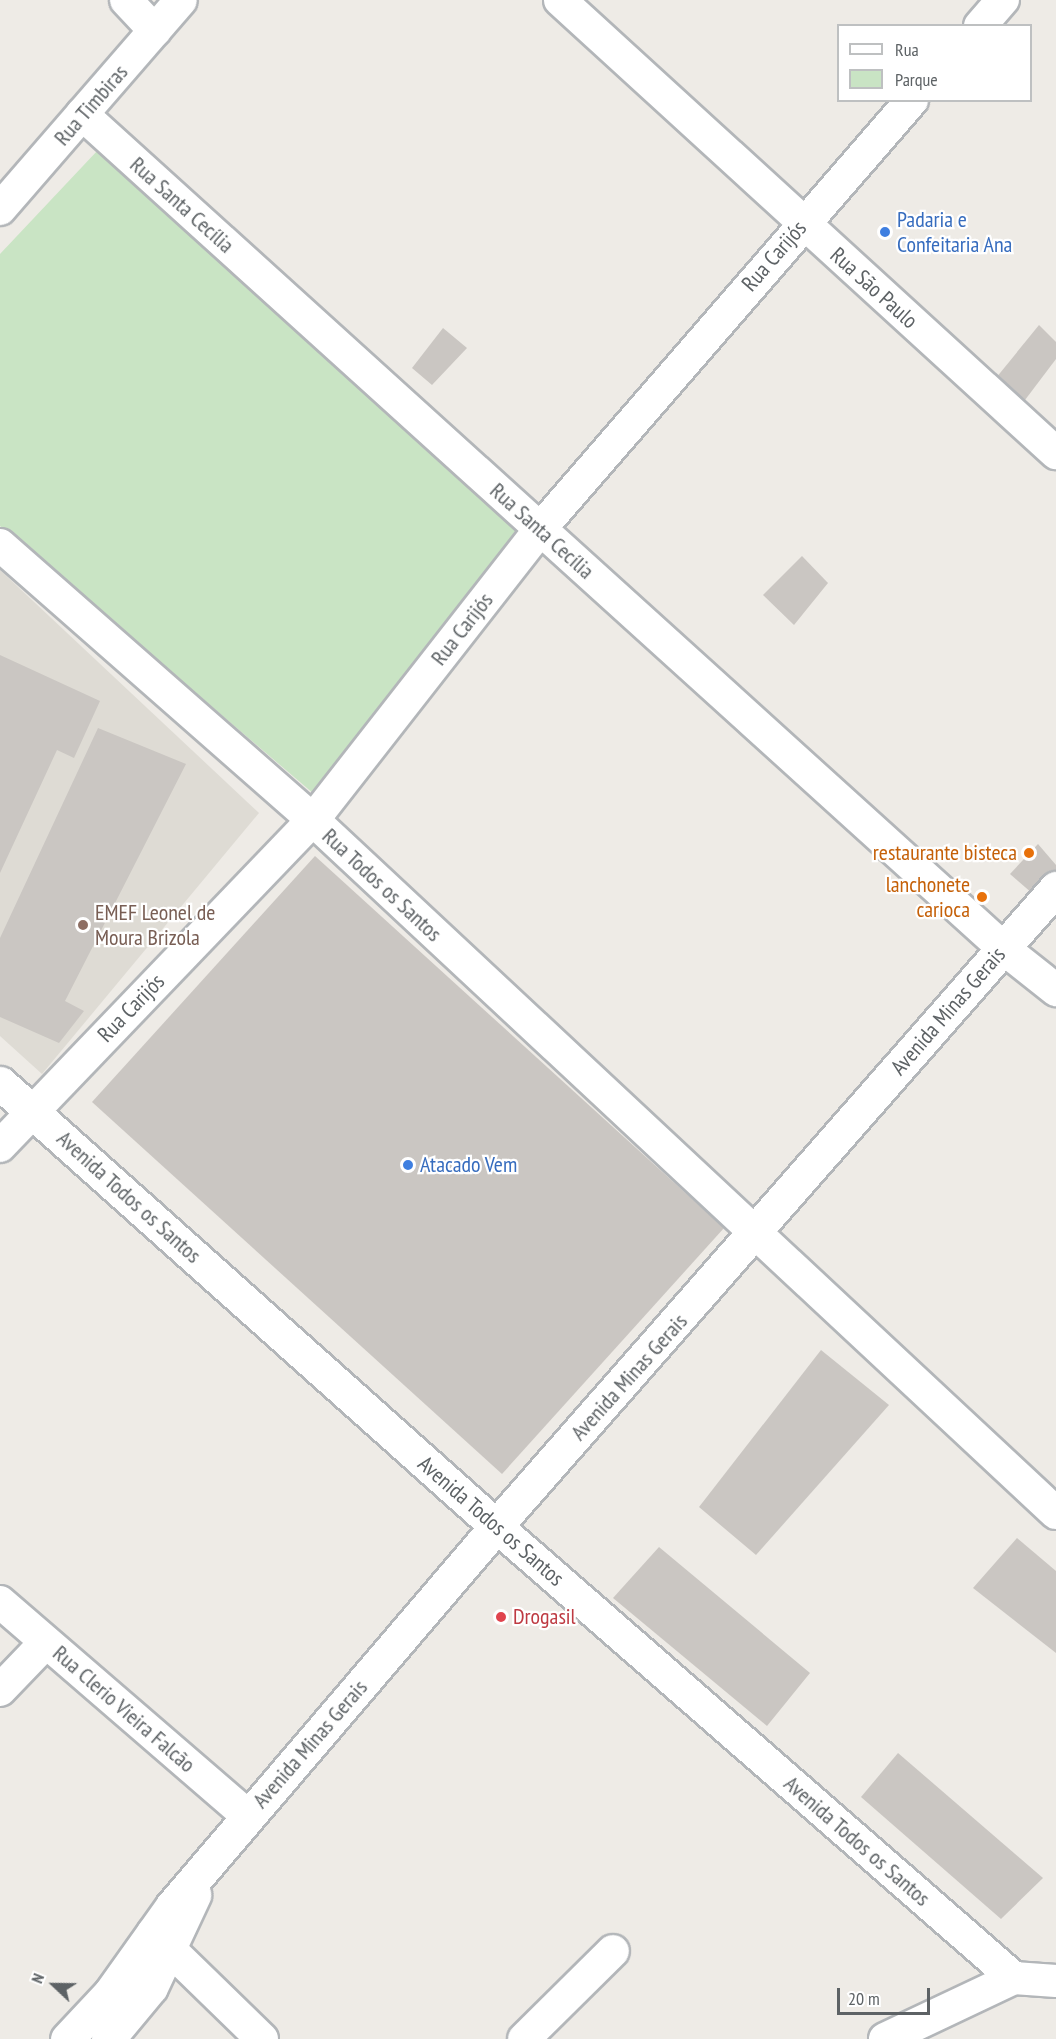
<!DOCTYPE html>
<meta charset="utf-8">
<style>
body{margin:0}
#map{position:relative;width:1056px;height:2039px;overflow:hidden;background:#eeebe6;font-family:"PT Sans Narrow",sans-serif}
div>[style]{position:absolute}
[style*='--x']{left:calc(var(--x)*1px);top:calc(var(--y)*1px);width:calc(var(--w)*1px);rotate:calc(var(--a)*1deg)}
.education>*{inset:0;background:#dedbd4}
.green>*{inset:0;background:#c9e4c4}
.building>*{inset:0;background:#cac6c2}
.roads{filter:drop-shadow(2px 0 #b3b6b9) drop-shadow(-2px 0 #b3b6b9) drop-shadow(0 2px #b3b6b9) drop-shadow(0 -2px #b3b6b9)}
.street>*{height:32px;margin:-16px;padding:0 16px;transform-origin:16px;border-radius:16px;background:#fff}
.secondary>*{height:33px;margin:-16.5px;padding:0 16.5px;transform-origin:16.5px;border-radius:16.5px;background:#fff}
.dots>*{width:16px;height:16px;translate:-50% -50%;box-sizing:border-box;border:3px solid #fff;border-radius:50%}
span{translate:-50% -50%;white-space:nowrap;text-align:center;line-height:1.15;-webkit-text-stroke:4.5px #fff;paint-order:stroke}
.street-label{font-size:22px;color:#5d6265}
.shop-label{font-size:22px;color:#366cbe}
.left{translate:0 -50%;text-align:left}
.food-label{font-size:22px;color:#c56008}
.right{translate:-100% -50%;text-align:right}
.education-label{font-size:22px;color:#785e54}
.health-label{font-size:22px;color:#be3a42}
.legend{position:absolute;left:837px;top:24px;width:195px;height:78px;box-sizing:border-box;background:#fff;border:2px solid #bec0c1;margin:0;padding:8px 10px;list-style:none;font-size:18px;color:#5d6265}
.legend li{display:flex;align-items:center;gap:12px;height:30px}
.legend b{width:30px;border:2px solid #bec0c1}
.north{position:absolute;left:24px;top:1955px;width:60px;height:60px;-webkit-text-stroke:4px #fff;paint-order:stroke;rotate:292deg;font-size:16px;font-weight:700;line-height:24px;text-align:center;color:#5d6265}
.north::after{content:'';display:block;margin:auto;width:21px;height:27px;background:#5d6265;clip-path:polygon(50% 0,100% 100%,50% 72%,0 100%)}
.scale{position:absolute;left:837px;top:1988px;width:93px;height:27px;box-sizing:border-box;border:3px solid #5d6265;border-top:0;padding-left:8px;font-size:18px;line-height:21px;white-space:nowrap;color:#5d6265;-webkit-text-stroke:4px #fff;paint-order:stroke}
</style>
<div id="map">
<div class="education">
<i style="clip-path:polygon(0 570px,259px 813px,42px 1074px,0 1036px)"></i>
</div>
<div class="green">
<i style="clip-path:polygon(98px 150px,517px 532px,314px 794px,0 526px,0 254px)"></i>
</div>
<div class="building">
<i style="clip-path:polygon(1039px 325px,1056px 342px,1056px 359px,1025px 400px,996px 378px)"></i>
<i style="clip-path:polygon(443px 328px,467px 348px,432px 385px,412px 368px)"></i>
<i style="clip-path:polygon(802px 556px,828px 583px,794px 625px,763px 595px)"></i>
<i style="clip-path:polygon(0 655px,100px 701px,74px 758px,57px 750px,0 873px)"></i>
<i style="clip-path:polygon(98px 728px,186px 764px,65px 1001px,84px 1011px,59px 1043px,0 1017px,0 938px)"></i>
<i style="clip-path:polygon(1038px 844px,1056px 865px,1056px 879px,1040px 900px,1010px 874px)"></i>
<i style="clip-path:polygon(315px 856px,724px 1228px,502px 1474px,92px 1102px)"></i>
<i style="clip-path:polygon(821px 1350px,889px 1405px,756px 1555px,699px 1507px)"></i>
<i style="clip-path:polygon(1017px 1538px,1056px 1571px,1056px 1653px,973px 1588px)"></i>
<i style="clip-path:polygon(659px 1547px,810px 1673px,767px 1726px,613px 1598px)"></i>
<i style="clip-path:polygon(898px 1753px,1043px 1878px,1001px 1919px,861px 1797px)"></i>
</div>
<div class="roads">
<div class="street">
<i style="--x:126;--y:0;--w:42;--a:46.9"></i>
<i style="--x:560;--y:0;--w:672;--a:42.41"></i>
<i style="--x:980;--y:26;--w:35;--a:-49"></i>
<i style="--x:82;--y:114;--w:1242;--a:42.16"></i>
<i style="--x:1003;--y:948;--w:68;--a:38.4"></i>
<i style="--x:0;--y:209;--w:276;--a:-49.1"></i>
<i style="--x:0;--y:545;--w:417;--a:41.3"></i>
<i style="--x:313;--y:820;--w:1016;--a:43.01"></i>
<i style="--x:0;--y:1146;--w:452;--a:-46.2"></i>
<i style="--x:313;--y:820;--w:369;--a:-52"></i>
<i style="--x:540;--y:529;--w:568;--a:-49.07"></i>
<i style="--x:496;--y:1526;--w:687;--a:41.11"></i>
<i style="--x:0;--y:1602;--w:328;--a:40.8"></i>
<i style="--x:0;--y:1690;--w:66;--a:-46.2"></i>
<i style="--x:153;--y:1933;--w:152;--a:44.2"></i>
<i style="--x:524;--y:2039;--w:125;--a:-44.7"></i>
<i style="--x:885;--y:2039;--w:143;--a:-25.3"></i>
<i style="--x:1014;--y:1978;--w:42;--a:4.1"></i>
</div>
<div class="secondary">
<i style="--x:0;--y:1083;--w:665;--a:41.77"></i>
<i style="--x:67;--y:2039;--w:63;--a:-46.9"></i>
<i style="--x:110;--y:1993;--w:107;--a:-54.5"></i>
<i style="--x:172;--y:1906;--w:499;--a:-49.5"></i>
<i style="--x:496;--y:1526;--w:849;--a:-48.73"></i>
<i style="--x:108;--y:2039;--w:67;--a:-50.4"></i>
<i style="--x:151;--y:1987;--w:102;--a:-64.9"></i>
</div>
</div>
<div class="dots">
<i style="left:885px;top:232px;background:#3f7fe0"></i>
<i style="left:1029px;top:853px;background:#e8710a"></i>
<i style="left:982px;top:897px;background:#e8710a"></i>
<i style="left:83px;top:925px;background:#8d6e63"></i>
<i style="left:408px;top:1165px;background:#3f7fe0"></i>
<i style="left:501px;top:1617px;background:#e0444e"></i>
</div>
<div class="street-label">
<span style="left:91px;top:105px;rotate:-49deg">Rua Timbiras</span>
<span style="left:182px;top:205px;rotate:42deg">Rua Santa Cecília</span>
<span style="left:774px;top:256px;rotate:-49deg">Rua Carijós</span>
<span style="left:874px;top:288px;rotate:42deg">Rua São Paulo</span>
<span style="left:542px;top:531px;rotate:42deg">Rua Santa Cecília</span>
<span style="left:462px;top:629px;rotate:-52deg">Rua Carijós</span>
<span style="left:382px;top:885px;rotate:43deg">Rua Todos os Santos</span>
<span style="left:131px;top:1008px;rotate:-46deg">Rua Carijós</span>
<span style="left:948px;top:1011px;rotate:-49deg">Avenida Minas Gerais</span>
<span style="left:129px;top:1197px;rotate:42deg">Avenida Todos os Santos</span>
<span style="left:629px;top:1377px;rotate:-48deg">Avenida Minas Gerais</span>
<span style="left:491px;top:1521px;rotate:41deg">Avenida Todos os Santos</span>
<span style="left:124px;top:1709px;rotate:41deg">Rua Clerio Vieira Falcão</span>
<span style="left:310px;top:1744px;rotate:-49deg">Avenida Minas Gerais</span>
<span style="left:857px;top:1841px;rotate:41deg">Avenida Todos os Santos</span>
</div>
<div class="shop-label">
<span class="left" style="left:897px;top:232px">Padaria e<br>Confeitaria Ana</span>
<span class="left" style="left:420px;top:1165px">Atacado Vem</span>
</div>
<div class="food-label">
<span class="right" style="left:1017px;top:853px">restaurante bisteca</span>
<span class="right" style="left:970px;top:897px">lanchonete<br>carioca</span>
</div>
<div class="education-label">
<span class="left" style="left:95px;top:925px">EMEF Leonel de<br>Moura Brizola</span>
</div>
<div class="health-label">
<span class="left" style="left:513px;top:1617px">Drogasil</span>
</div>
<ul class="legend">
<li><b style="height:8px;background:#fff"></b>Rua</li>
<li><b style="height:16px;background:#c9e4c4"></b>Parque</li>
</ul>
<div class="north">N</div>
<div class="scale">20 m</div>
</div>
